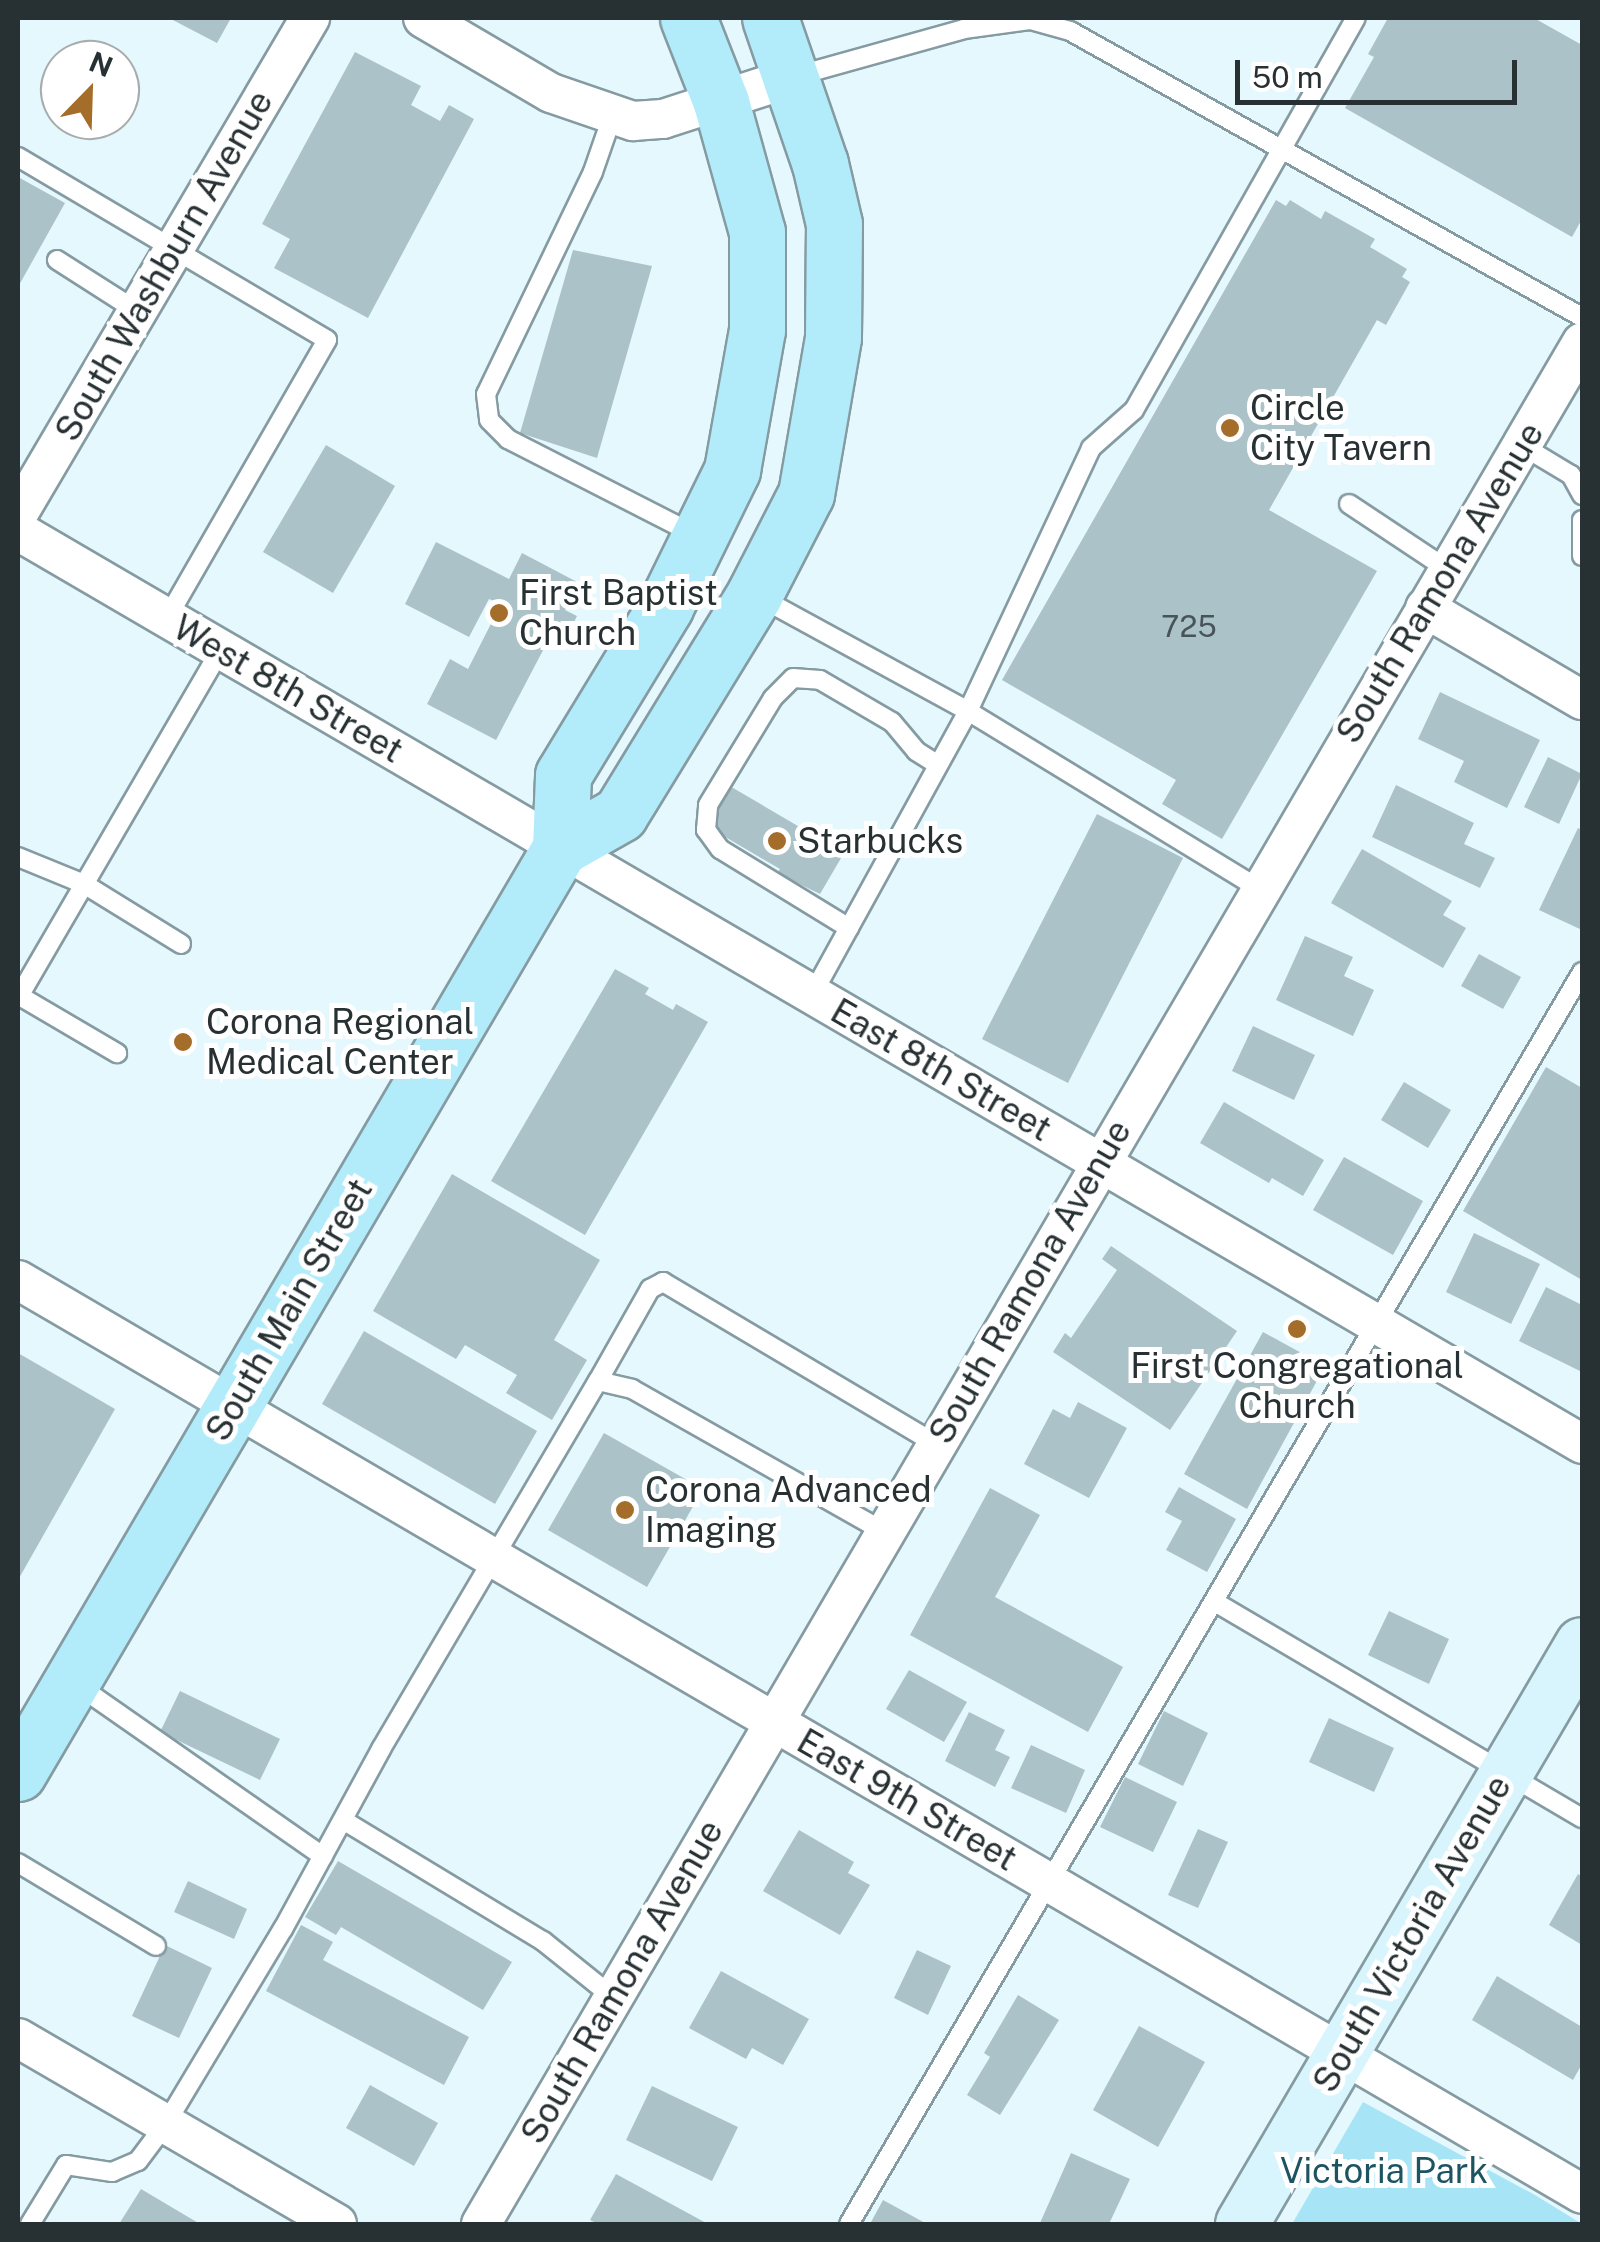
<!DOCTYPE html>
<style>
body{margin:0}
#map{position:relative;width:1600px;height:2242px;overflow:hidden;background:#e5f8fe;font-family:"Public Sans",sans-serif}
div>[style]{position:absolute}
[style*='--x']{left:calc(var(--x)*1px);top:calc(var(--y)*1px);width:calc(var(--w)*1px);rotate:calc(var(--a)*1deg)}
.green>*{inset:0;background:#a7e5f6}
.building>*{inset:0;background:#abc2c8}
.roads{filter:drop-shadow(2px 0 #859ba2) drop-shadow(-2px 0 #859ba2) drop-shadow(0 2px #859ba2) drop-shadow(0 -2px #859ba2)}
.lane>*{height:18px;margin:-9px;padding:0 9px;transform-origin:9px;border-radius:9px;background:#fff}
.street>*{height:38px;margin:-19px;padding:0 19px;transform-origin:19px;border-radius:19px;background:#fff}
.secondary>*{height:52px;margin:-26px;padding:0 26px;transform-origin:26px;border-radius:26px;background:#d8f5fd}
.primary>*{height:55px;margin:-27.5px;padding:0 27.5px;transform-origin:27.5px;border-radius:27.5px;background:#b2ecfb}
.dots>*{width:28px;height:28px;translate:-50% -50%;box-sizing:border-box;border:5px solid #fff;border-radius:50%}
span{translate:-50% -50%;white-space:nowrap;text-align:center;line-height:1.15;-webkit-text-stroke:10px #fff;paint-order:stroke}
.number-label{font-size:30px;color:#485458}
.number-label span{-webkit-text-stroke-width:0}
.street-label{font-size:35px;color:#273033}
.poi-label{font-size:35px;color:#273033}
.left{translate:0 -50%;text-align:left}
.park-label{font-size:35px;color:#1d5462}
.frame{position:absolute;inset:0;border:20px solid #273033;pointer-events:none}
.north{position:absolute;left:40px;top:40px;width:100px;height:100px;box-sizing:border-box;background:#fff;border:2px solid #a9acad;border-radius:50%;rotate:23deg;font-size:28px;font-weight:700;line-height:40px;text-align:center;color:#273033}
.north::after{content:'';display:block;margin:auto;width:35px;height:45px;background:#a56d2a;clip-path:polygon(50% 0,100% 100%,50% 72%,0 100%)}
.scale{position:absolute;left:1235px;top:60px;width:282px;height:45px;box-sizing:border-box;border:5px solid #273033;border-top:0;padding-left:12px;font-size:30px;line-height:35px;white-space:nowrap;color:#273033;-webkit-text-stroke:8px #fff;paint-order:stroke}
</style>
<div id="map">
<div class="green">
<i style="clip-path:polygon(1363px 2102px,1535px 2195px,1582px 2224px,1292px 2224px)"></i>
</div>
<div class="building">
<i style="clip-path:polygon(169px 18px,231px 18px,217px 43px)"></i>
<i style="clip-path:polygon(1388px 18px,1534px 18px,1582px 45px,1582px 219px,1572px 237px,1345px 108px,1374px 57px,1368px 54px)"></i>
<i style="clip-path:polygon(355px 52px,421px 86px,411px 105px,440px 121px,449px 105px,474px 119px,368px 318px,274px 268px,290px 239px,262px 224px)"></i>
<i style="clip-path:polygon(18px 177px,65px 203px,18px 287px)"></i>
<i style="clip-path:polygon(1276px 200px,1286px 206px,1290px 200px,1321px 219px,1325px 211px,1375px 239px,1370px 247px,1407px 269px,1402px 277px,1410px 282px,1386px 325px,1377px 320px,1269px 510px,1377px 571px,1222px 839px,1162px 804px,1176px 780px,1002px 680px)"></i>
<i style="clip-path:polygon(573px 250px,652px 266px,597px 458px,520px 433px)"></i>
<i style="clip-path:polygon(326px 445px,395px 486px,333px 593px,263px 552px)"></i>
<i style="clip-path:polygon(436px 542px,509px 579px,522px 553px,579px 583px,565px 610px,577px 616px,564px 642px,551px 635px,496px 740px,427px 704px,450px 659px,468px 669px,501px 604px,489px 599px,469px 637px,405px 604px)"></i>
<i style="clip-path:polygon(1440px 692px,1540px 740px,1507px 808px,1454px 782px,1464px 761px,1418px 739px)"></i>
<i style="clip-path:polygon(1548px 757px,1582px 774px,1559px 824px,1524px 807px)"></i>
<i style="clip-path:polygon(728px 785px,844px 853px,820px 894px,777px 873px,780px 869px,710px 828px,718px 815px,713px 812px)"></i>
<i style="clip-path:polygon(1396px 785px,1474px 823px,1464px 844px,1495px 858px,1480px 888px,1372px 837px)"></i>
<i style="clip-path:polygon(1097px 814px,1183px 858px,1068px 1083px,982px 1039px)"></i>
<i style="clip-path:polygon(1578px 828px,1582px 830px,1582px 930px,1539px 910px)"></i>
<i style="clip-path:polygon(1362px 849px,1452px 901px,1443px 915px,1466px 928px,1443px 968px,1331px 903px)"></i>
<i style="clip-path:polygon(1305px 936px,1353px 957px,1344px 976px,1374px 990px,1353px 1036px,1276px 1000px)"></i>
<i style="clip-path:polygon(1479px 954px,1521px 977px,1503px 1009px,1461px 986px)"></i>
<i style="clip-path:polygon(615px 969px,649px 988px,645px 994px,673px 1010px,676px 1004px,708px 1022px,585px 1235px,491px 1181px)"></i>
<i style="clip-path:polygon(1253px 1026px,1315px 1055px,1294px 1100px,1232px 1071px)"></i>
<i style="clip-path:polygon(1546px 1067px,1582px 1088px,1582px 1280px,1463px 1211px)"></i>
<i style="clip-path:polygon(1404px 1082px,1451px 1110px,1428px 1148px,1381px 1120px)"></i>
<i style="clip-path:polygon(1224px 1102px,1324px 1160px,1303px 1196px,1272px 1178px,1269px 1183px,1200px 1143px)"></i>
<i style="clip-path:polygon(1344px 1157px,1423px 1201px,1393px 1255px,1313px 1210px)"></i>
<i style="clip-path:polygon(452px 1174px,600px 1260px,554px 1340px,587px 1360px,552px 1420px,506px 1393px,517px 1375px,465px 1345px,456px 1359px,373px 1311px)"></i>
<i style="clip-path:polygon(1474px 1233px,1540px 1264px,1511px 1324px,1446px 1292px)"></i>
<i style="clip-path:polygon(1111px 1246px,1237px 1331px,1170px 1430px,1053px 1352px,1065px 1333px,1071px 1338px,1117px 1270px,1102px 1259px)"></i>
<i style="clip-path:polygon(1546px 1287px,1582px 1305px,1582px 1372px,1519px 1341px)"></i>
<i style="clip-path:polygon(364px 1331px,537px 1431px,495px 1504px,322px 1404px)"></i>
<i style="clip-path:polygon(1263px 1332px,1325px 1366px,1247px 1509px,1184px 1474px)"></i>
<i style="clip-path:polygon(18px 1353px,115px 1409px,18px 1580px)"></i>
<i style="clip-path:polygon(1078px 1402px,1127px 1428px,1089px 1498px,1024px 1464px,1053px 1409px,1070px 1418px)"></i>
<i style="clip-path:polygon(604px 1433px,703px 1489px,647px 1587px,548px 1530px)"></i>
<i style="clip-path:polygon(1179px 1487px,1236px 1519px,1207px 1572px,1166px 1550px,1182px 1521px,1165px 1512px)"></i>
<i style="clip-path:polygon(990px 1488px,1040px 1515px,995px 1597px,1123px 1667px,1088px 1732px,910px 1635px)"></i>
<i style="clip-path:polygon(1389px 1611px,1449px 1639px,1429px 1684px,1368px 1655px)"></i>
<i style="clip-path:polygon(909px 1670px,967px 1702px,944px 1742px,886px 1709px)"></i>
<i style="clip-path:polygon(180px 1691px,280px 1739px,260px 1780px,160px 1732px)"></i>
<i style="clip-path:polygon(1164px 1711px,1208px 1733px,1183px 1786px,1138px 1764px)"></i>
<i style="clip-path:polygon(969px 1712px,1005px 1730px,995px 1750px,1010px 1757px,995px 1787px,945px 1761px)"></i>
<i style="clip-path:polygon(1329px 1718px,1394px 1748px,1374px 1792px,1309px 1762px)"></i>
<i style="clip-path:polygon(1031px 1745px,1085px 1770px,1066px 1813px,1011px 1788px)"></i>
<i style="clip-path:polygon(1125px 1777px,1177px 1802px,1153px 1852px,1100px 1827px)"></i>
<i style="clip-path:polygon(1198px 1829px,1228px 1842px,1198px 1908px,1168px 1895px)"></i>
<i style="clip-path:polygon(799px 1830px,854px 1862px,848px 1873px,870px 1885px,840px 1935px,763px 1891px)"></i>
<i style="clip-path:polygon(338px 1861px,512px 1962px,483px 2010px,341px 1927px,336px 1935px,305px 1917px)"></i>
<i style="clip-path:polygon(1578px 1874px,1582px 1877px,1582px 1945px,1549px 1925px)"></i>
<i style="clip-path:polygon(188px 1881px,247px 1909px,234px 1939px,174px 1912px)"></i>
<i style="clip-path:polygon(301px 1925px,333px 1942px,323px 1960px,469px 2037px,444px 2085px,266px 1991px)"></i>
<i style="clip-path:polygon(165px 1945px,212px 1968px,179px 2038px,132px 2016px)"></i>
<i style="clip-path:polygon(917px 1950px,951px 1966px,928px 2015px,894px 1998px)"></i>
<i style="clip-path:polygon(721px 1971px,809px 2019px,783px 2065px,752px 2048px,746px 2059px,689px 2028px)"></i>
<i style="clip-path:polygon(1497px 1976px,1582px 2027px,1582px 2064px,1573px 2080px,1472px 2020px)"></i>
<i style="clip-path:polygon(1018px 1995px,1059px 2020px,1000px 2115px,967px 2095px,990px 2057px,984px 2053px)"></i>
<i style="clip-path:polygon(1139px 2026px,1205px 2062px,1158px 2147px,1093px 2110px)"></i>
<i style="clip-path:polygon(370px 2085px,438px 2123px,414px 2166px,346px 2128px)"></i>
<i style="clip-path:polygon(652px 2086px,738px 2127px,712px 2181px,626px 2140px)"></i>
<i style="clip-path:polygon(1071px 2153px,1130px 2179px,1109px 2224px,1040px 2223px)"></i>
<i style="clip-path:polygon(616px 2174px,708px 2224px,598px 2224px,590px 2220px)"></i>
<i style="clip-path:polygon(141px 2189px,200px 2224px,119px 2224px)"></i>
<i style="clip-path:polygon(883px 2200px,927px 2224px,870px 2224px)"></i>
</div>
<div class="roads">
<div class="lane">
<i style="--x:796;--y:76;--w:174;--a:-15.6"></i>
<i style="--x:964;--y:29;--w:68;--a:-7.7"></i>
<i style="--x:1031;--y:20;--w:41;--a:15.8"></i>
<i style="--x:1070;--y:31;--w:586;--a:29.19"></i>
<i style="--x:612;--y:117;--w:58;--a:109.1"></i>
<i style="--x:593;--y:172;--w:246;--a:115.7"></i>
<i style="--x:486;--y:394;--w:26;--a:83"></i>
<i style="--x:489;--y:420;--w:27;--a:45"></i>
<i style="--x:508;--y:439;--w:209;--a:27.1"></i>
<i style="--x:18;--y:157;--w:359;--a:30.6"></i>
<i style="--x:327;--y:340;--w:321;--a:119.9"></i>
<i style="--x:57;--y:260;--w:95;--a:32.5"></i>
<i style="--x:1521;--y:445;--w:58;--a:31"></i>
<i style="--x:1571;--y:475;--w:23;--a:61"></i>
<i style="--x:1349;--y:504;--w:118;--a:33.6"></i>
<i style="--x:1582;--y:520;--w:36;--a:90"></i>
<i style="--x:759;--y:597;--w:238;--a:28.6"></i>
<i style="--x:968;--y:711;--w:342;--a:31.4"></i>
<i style="--x:18;--y:857;--w:71;--a:22.2"></i>
<i style="--x:84;--y:884;--w:114;--a:31.7"></i>
<i style="--x:849;--y:928;--w:151;--a:-148.5"></i>
<i style="--x:720;--y:849;--w:24;--a:-126"></i>
<i style="--x:706;--y:830;--w:25;--a:-85"></i>
<i style="--x:708;--y:805;--w:125;--a:-58.7"></i>
<i style="--x:773;--y:698;--w:28;--a:-45"></i>
<i style="--x:793;--y:678;--w:27;--a:4"></i>
<i style="--x:820;--y:680;--w:83;--a:30.3"></i>
<i style="--x:892;--y:722;--w:38;--a:50"></i>
<i style="--x:916;--y:751;--w:26;--a:32"></i>
<i style="--x:18;--y:995;--w:115;--a:30.4"></i>
<i style="--x:812;--y:995;--w:324;--a:-61.2"></i>
<i style="--x:968;--y:711;--w:290;--a:-64.9"></i>
<i style="--x:1091;--y:448;--w:57;--a:-41.5"></i>
<i style="--x:1134;--y:410;--w:450;--a:-60.5"></i>
<i style="--x:18;--y:998;--w:404;--a:-59.8"></i>
<i style="--x:598;--y:1381;--w:106;--a:-60.5"></i>
<i style="--x:650;--y:1289;--w:15;--a:-28"></i>
<i style="--x:663;--y:1282;--w:317;--a:30.7"></i>
<i style="--x:1215;--y:1602;--w:426;--a:30.5"></i>
<i style="--x:76;--y:1684;--w:301;--a:34.9"></i>
<i style="--x:343;--y:1820;--w:234;--a:31.2"></i>
<i style="--x:543;--y:1941;--w:90;--a:38.7"></i>
<i style="--x:18;--y:1863;--w:161;--a:31"></i>
<i style="--x:30;--y:2224;--w:69;--a:-58.6"></i>
<i style="--x:66;--y:2165;--w:47;--a:8.7"></i>
<i style="--x:112;--y:2172;--w:28;--a:-23"></i>
<i style="--x:138;--y:2161;--w:45;--a:-53.1"></i>
<i style="--x:165;--y:2125;--w:229;--a:-59"></i>
<i style="--x:283;--y:1929;--w:205;--a:-61.4"></i>
<i style="--x:381;--y:1749;--w:427;--a:-59.5"></i>
<i style="--x:598;--y:1381;--w:35;--a:13"></i>
<i style="--x:632;--y:1389;--w:291;--a:29.5"></i>
<i style="--x:849;--y:2224;--w:1451;--a:-59.65"></i>
</div>
<div class="street">
<i style="--x:423;--y:18;--w:148;--a:30.4"></i>
<i style="--x:551;--y:93;--w:87;--a:18.9"></i>
<i style="--x:633;--y:121;--w:30;--a:-4"></i>
<i style="--x:663;--y:119;--w:137;--a:-17.9"></i>
<i style="--x:18;--y:514;--w:576;--a:-59.51"></i>
<i style="--x:18;--y:531;--w:1811;--a:30.27"></i>
<i style="--x:1425;--y:608;--w:182;--a:30.4"></i>
<i style="--x:18;--y:1280;--w:1811;--a:30.3"></i>
<i style="--x:18;--y:2038;--w:369;--a:30.2"></i>
<i style="--x:481;--y:2224;--w:2180;--a:-59.67"></i>
</div>
<div class="secondary">
<i style="--x:1242;--y:2224;--w:672;--a:-59.62"></i>
</div>
<div class="primary">
<i style="--x:560;--y:848;--w:69;--a:-29.5"></i>
<i style="--x:620;--y:814;--w:257;--a:-58.5"></i>
<i style="--x:754;--y:595;--w:114;--a:-62.8"></i>
<i style="--x:806;--y:494;--w:159;--a:-80.2"></i>
<i style="--x:833;--y:337;--w:113;--a:-89.5"></i>
<i style="--x:834;--y:224;--w:62;--a:-103.1"></i>
<i style="--x:820;--y:164;--w:154;--a:-108.9"></i>
<i style="--x:18;--y:1773;--w:1072;--a:-59.63"></i>
<i style="--x:560;--y:848;--w:73;--a:-87.6"></i>
<i style="--x:563;--y:775;--w:197;--a:-58.7"></i>
<i style="--x:665;--y:607;--w:153;--a:-63.9"></i>
<i style="--x:732;--y:470;--w:142;--a:-79.9"></i>
<i style="--x:757;--y:330;--w:98;--a:-90"></i>
<i style="--x:757;--y:232;--w:135;--a:-105.5"></i>
<i style="--x:721;--y:102;--w:90;--a:-111.4"></i>
</div>
</div>
<div class="dots">
<i style="left:1230px;top:428px;background:#a56d2a"></i>
<i style="left:499px;top:613px;background:#a56d2a"></i>
<i style="left:777px;top:841px;background:#a56d2a"></i>
<i style="left:183px;top:1042px;background:#a56d2a"></i>
<i style="left:1297px;top:1329px;background:#a56d2a"></i>
<i style="left:625px;top:1510px;background:#a56d2a"></i>
</div>
<div class="number-label">
<span style="left:1189px;top:626px">725</span>
</div>
<div class="street-label">
<span style="left:164px;top:266px;rotate:-60deg">South Washburn Avenue</span>
<span style="left:1440px;top:583px;rotate:-59deg">South Ramona Avenue</span>
<span style="left:288px;top:689px;rotate:30deg">West 8th Street</span>
<span style="left:941px;top:1070px;rotate:30deg">East 8th Street</span>
<span style="left:1030px;top:1282px;rotate:-60deg">South Ramona Avenue</span>
<span style="left:289px;top:1310px;rotate:-60deg">South Main Street</span>
<span style="left:907px;top:1800px;rotate:30deg">East 9th Street</span>
<span style="left:1412px;top:1934px;rotate:-60deg">South Victoria Avenue</span>
<span style="left:622px;top:1982px;rotate:-60deg">South Ramona Avenue</span>
</div>
<div class="poi-label">
<span class="left" style="left:1250px;top:428px">Circle<br>City Tavern</span>
<span class="left" style="left:519px;top:613px">First Baptist<br>Church</span>
<span class="left" style="left:797px;top:841px">Starbucks</span>
<span class="left" style="left:206px;top:1042px">Corona Regional<br>Medical Center</span>
<span style="left:1297px;top:1386px">First Congregational<br>Church</span>
<span class="left" style="left:645px;top:1510px">Corona Advanced<br>Imaging</span>
</div>
<div class="park-label">
<span style="left:1384px;top:2171px">Victoria Park</span>
</div>
<div class="frame"></div>
<div class="north">N</div>
<div class="scale">50 m</div>
</div>
